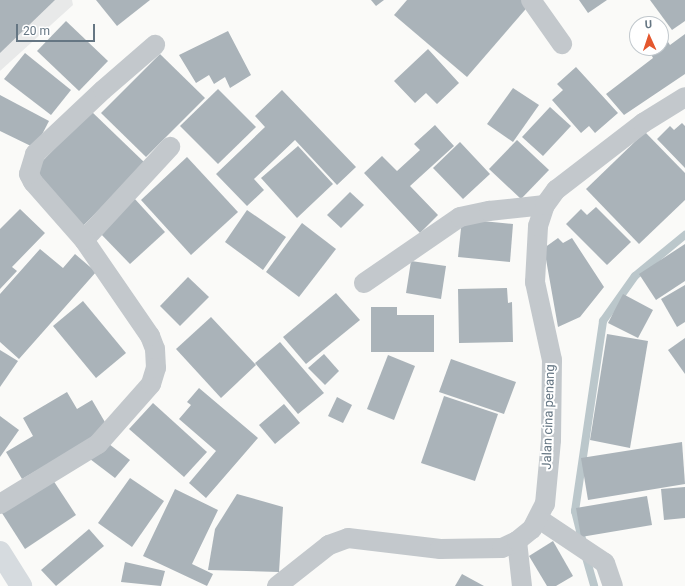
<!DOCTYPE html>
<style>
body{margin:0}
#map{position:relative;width:685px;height:586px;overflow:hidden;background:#fafaf8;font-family:Roboto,sans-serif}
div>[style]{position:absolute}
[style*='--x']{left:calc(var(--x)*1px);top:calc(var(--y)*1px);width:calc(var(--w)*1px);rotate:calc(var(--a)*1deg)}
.built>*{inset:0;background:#e8e9e9}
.stream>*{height:8px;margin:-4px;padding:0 4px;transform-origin:4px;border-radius:4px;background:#bbc7cb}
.building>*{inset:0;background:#aab3b9}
.minor>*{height:20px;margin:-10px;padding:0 10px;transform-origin:10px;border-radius:10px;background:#c3c8cc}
.primary>*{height:22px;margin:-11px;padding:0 11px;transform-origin:11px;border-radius:11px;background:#d6dbdf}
span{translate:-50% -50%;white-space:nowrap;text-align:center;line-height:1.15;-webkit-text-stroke:4px #fff;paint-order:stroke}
.street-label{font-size:13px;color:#657683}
.north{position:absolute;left:629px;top:16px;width:40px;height:40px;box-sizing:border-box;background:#fff;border:1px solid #c1c8cd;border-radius:50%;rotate:357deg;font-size:11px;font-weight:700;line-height:16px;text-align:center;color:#657683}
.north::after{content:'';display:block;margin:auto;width:14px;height:18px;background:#e4572e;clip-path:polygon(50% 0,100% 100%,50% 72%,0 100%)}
.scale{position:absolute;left:16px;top:24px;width:79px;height:18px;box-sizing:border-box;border:2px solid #657683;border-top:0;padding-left:5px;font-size:12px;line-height:14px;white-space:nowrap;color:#657683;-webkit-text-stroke:3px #fff;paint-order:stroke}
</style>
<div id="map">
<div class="built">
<i style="clip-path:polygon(0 0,72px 0,73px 5px,0 71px)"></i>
</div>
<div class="stream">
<i style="--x:583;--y:543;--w:33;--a:-104"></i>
<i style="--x:575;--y:511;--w:192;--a:-81.6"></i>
<i style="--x:603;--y:321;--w:55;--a:-54.6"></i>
<i style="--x:635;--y:276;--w:65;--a:-39.4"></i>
<i style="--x:585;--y:554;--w:33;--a:74"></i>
</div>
<div class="building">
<i style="clip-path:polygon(0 0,55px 0,0 53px)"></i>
<i style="clip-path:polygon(96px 0,150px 0,117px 26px)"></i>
<i style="clip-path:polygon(371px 0,384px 0,376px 6px)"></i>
<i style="clip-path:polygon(407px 0,528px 0,531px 3px,467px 77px,394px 15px)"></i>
<i style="clip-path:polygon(579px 0,607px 0,588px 13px)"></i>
<i style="clip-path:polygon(650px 0,685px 0,685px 21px,672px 30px)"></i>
<i style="clip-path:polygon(66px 21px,108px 61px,79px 91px,37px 51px)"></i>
<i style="clip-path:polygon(228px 31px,251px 75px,230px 88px,225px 77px,214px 84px,209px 75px,196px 83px,179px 55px)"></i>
<i style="clip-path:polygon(661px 31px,670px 45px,685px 34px,685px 74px,624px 115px,606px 94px,653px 58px,648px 48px,661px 48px)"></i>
<i style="clip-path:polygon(428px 49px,459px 83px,437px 104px,426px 93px,415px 103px,394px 81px)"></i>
<i style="clip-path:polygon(25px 53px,71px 90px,51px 115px,4px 79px)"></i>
<i style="clip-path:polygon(160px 54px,205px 98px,146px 157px,101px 113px)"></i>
<i style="clip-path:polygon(576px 67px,618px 113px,595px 133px,589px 126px,581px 133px,552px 100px,563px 90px,557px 84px)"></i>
<i style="clip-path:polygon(513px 88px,539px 105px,513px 142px,487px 124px)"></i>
<i style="clip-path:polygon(218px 89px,256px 127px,218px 164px,180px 126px)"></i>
<i style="clip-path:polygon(282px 90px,356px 167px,337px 185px,295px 140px,254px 179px,264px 190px,247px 206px,216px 174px,265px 127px,255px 116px)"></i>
<i style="clip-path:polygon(0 95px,49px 121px,35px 148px,0 131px)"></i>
<i style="clip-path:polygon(550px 107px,571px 126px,543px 156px,522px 137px)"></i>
<i style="clip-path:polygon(91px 111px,145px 163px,83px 226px,29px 175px)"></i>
<i style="clip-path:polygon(682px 123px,685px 126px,685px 168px,657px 139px,670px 126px,674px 130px)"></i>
<i style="clip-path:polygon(435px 125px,454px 146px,410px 186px,438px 215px,420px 233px,364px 173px,382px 156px,397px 171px,420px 150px,414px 144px)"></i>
<i style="clip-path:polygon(645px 132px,685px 173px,685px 200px,639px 244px,586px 189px)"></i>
<i style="clip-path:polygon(517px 140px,549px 170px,521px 199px,489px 169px)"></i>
<i style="clip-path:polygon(460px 142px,490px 174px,463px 199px,433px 168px)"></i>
<i style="clip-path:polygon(298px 146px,333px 184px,297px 218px,261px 178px)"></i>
<i style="clip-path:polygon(187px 157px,238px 212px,191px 255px,141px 200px)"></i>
<i style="clip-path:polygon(350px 192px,364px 205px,341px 228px,327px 215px)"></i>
<i style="clip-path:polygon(134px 198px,165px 232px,130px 264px,98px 231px)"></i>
<i style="clip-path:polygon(596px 207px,631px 242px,607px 265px,566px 224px,581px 209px,587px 215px)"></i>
<i style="clip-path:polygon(20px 209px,45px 233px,12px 267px,17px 271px,0 289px,0 229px)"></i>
<i style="clip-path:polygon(247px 210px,286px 237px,263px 270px,225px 242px)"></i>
<i style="clip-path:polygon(462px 219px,513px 224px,510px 262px,458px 257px)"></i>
<i style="clip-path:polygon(302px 223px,336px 249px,299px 297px,266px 272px)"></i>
<i style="clip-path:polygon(558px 238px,563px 243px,572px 238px,604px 287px,580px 317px,558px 327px,544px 248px)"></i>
<i style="clip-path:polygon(685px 244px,685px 281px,656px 300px,639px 274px)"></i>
<i style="clip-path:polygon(40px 249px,63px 268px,75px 254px,96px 272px,19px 359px,0 342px,0 294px)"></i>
<i style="clip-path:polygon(411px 261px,446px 266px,441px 299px,406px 293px)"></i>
<i style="clip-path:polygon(188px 277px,209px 297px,180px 326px,160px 306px)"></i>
<i style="clip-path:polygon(685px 285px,685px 322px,677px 327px,661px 299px)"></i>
<i style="clip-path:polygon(507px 288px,508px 303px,512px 302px,513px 342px,459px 343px,458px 289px)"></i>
<i style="clip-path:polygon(336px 293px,360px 320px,306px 364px,283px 337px)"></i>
<i style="clip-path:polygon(623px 294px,653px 310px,638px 338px,608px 323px)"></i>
<i style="clip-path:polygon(83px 301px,126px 353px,96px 378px,53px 326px)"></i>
<i style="clip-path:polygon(371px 307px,397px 307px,397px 315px,434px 315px,434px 352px,371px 352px)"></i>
<i style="clip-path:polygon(211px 317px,256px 365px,221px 398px,176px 349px)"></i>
<i style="clip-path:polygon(607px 334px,648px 341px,630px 448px,590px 440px)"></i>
<i style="clip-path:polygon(685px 338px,685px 374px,668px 350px)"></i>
<i style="clip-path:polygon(280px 342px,324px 393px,298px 414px,255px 363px)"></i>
<i style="clip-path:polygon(0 350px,18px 361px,0 387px)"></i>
<i style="clip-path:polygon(324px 354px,339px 371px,325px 385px,308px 368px)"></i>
<i style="clip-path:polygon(388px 355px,415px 366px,394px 420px,367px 409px)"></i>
<i style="clip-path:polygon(451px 359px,516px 382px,504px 414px,439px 392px)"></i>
<i style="clip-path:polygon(199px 388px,258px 438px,206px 498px,189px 483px,216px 451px,179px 419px,191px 405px,187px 402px)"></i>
<i style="clip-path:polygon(67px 392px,77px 409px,92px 400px,109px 429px,22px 479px,6px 452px,33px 436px,23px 418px)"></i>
<i style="clip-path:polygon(444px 396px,498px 414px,475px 481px,421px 463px)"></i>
<i style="clip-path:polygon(337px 397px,352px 405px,343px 423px,328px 416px)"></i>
<i style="clip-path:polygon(153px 403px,207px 452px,184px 477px,129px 429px)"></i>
<i style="clip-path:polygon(284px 404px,300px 423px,275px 444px,259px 425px)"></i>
<i style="clip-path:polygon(0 416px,19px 430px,0 457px)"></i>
<i style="clip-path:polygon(105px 441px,130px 460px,115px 478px,90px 459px)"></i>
<i style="clip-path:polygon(682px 442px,685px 484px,588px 500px,581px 458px)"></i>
<i style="clip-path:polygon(51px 477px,76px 515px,25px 549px,0 510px)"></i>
<i style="clip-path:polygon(130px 478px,164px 501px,132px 547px,98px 523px)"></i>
<i style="clip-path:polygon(685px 487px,685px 518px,664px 520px,661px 489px)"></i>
<i style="clip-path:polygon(175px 489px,218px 510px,192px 564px,213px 574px,207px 586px,143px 556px)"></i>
<i style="clip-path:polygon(237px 494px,283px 507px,279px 572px,208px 570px,215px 529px)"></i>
<i style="clip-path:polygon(647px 496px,652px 525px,581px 537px,576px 508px)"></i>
<i style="clip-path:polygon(89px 529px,104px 546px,56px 586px,41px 570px)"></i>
<i style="clip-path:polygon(553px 541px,573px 576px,556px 586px,547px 586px,529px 556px)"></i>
<i style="clip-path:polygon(125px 562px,165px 571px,161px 586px,121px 582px)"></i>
<i style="clip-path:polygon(462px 574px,484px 586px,455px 586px)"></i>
</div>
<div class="minor">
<i style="--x:531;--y:0;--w:54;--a:54.8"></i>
<i style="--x:84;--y:240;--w:127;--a:-47.2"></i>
<i style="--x:364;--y:283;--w:116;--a:-34.5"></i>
<i style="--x:460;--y:217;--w:30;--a:-12"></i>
<i style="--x:489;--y:211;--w:56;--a:-6.1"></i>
<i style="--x:0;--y:504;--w:115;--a:-31.5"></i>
<i style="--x:98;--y:444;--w:80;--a:-48.5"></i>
<i style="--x:151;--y:384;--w:17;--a:-73"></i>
<i style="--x:156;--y:368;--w:19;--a:-93"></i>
<i style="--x:155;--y:349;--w:14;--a:-111"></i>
<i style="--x:150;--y:336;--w:116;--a:-124.5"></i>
<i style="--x:84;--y:240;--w:77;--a:-131.3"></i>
<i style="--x:33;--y:182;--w:9;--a:-117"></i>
<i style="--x:29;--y:174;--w:21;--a:-73"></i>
<i style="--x:35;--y:154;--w:93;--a:-43.3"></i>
<i style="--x:103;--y:90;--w:69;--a:-40.9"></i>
<i style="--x:539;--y:519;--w:79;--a:33.7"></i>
<i style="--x:605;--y:563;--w:24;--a:71"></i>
<i style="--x:517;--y:541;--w:45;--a:83.7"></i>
<i style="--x:277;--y:586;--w:66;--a:-38.3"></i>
<i style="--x:329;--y:545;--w:20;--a:-20"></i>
<i style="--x:348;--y:538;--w:93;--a:6.8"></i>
<i style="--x:440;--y:549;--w:62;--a:-0.9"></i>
<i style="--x:502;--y:548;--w:17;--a:-25"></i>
<i style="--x:517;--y:541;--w:19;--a:-39"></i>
<i style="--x:532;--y:529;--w:28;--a:-63"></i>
<i style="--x:545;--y:504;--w:64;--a:-84.6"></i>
<i style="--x:551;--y:440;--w:80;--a:-89.3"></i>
<i style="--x:552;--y:360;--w:80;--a:-102.3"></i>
<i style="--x:535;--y:282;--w:56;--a:-86.9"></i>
<i style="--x:538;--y:226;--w:22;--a:-72"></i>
<i style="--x:545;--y:205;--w:19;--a:-54"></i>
<i style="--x:556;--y:190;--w:110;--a:-37.6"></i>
<i style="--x:643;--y:123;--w:49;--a:-31.8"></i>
</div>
<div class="primary">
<i style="--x:0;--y:552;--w:40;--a:58"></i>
</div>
<div class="street-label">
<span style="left:549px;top:417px;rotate:-88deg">Jalan cina penang</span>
</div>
<div class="north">U</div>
<div class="scale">20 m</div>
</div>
